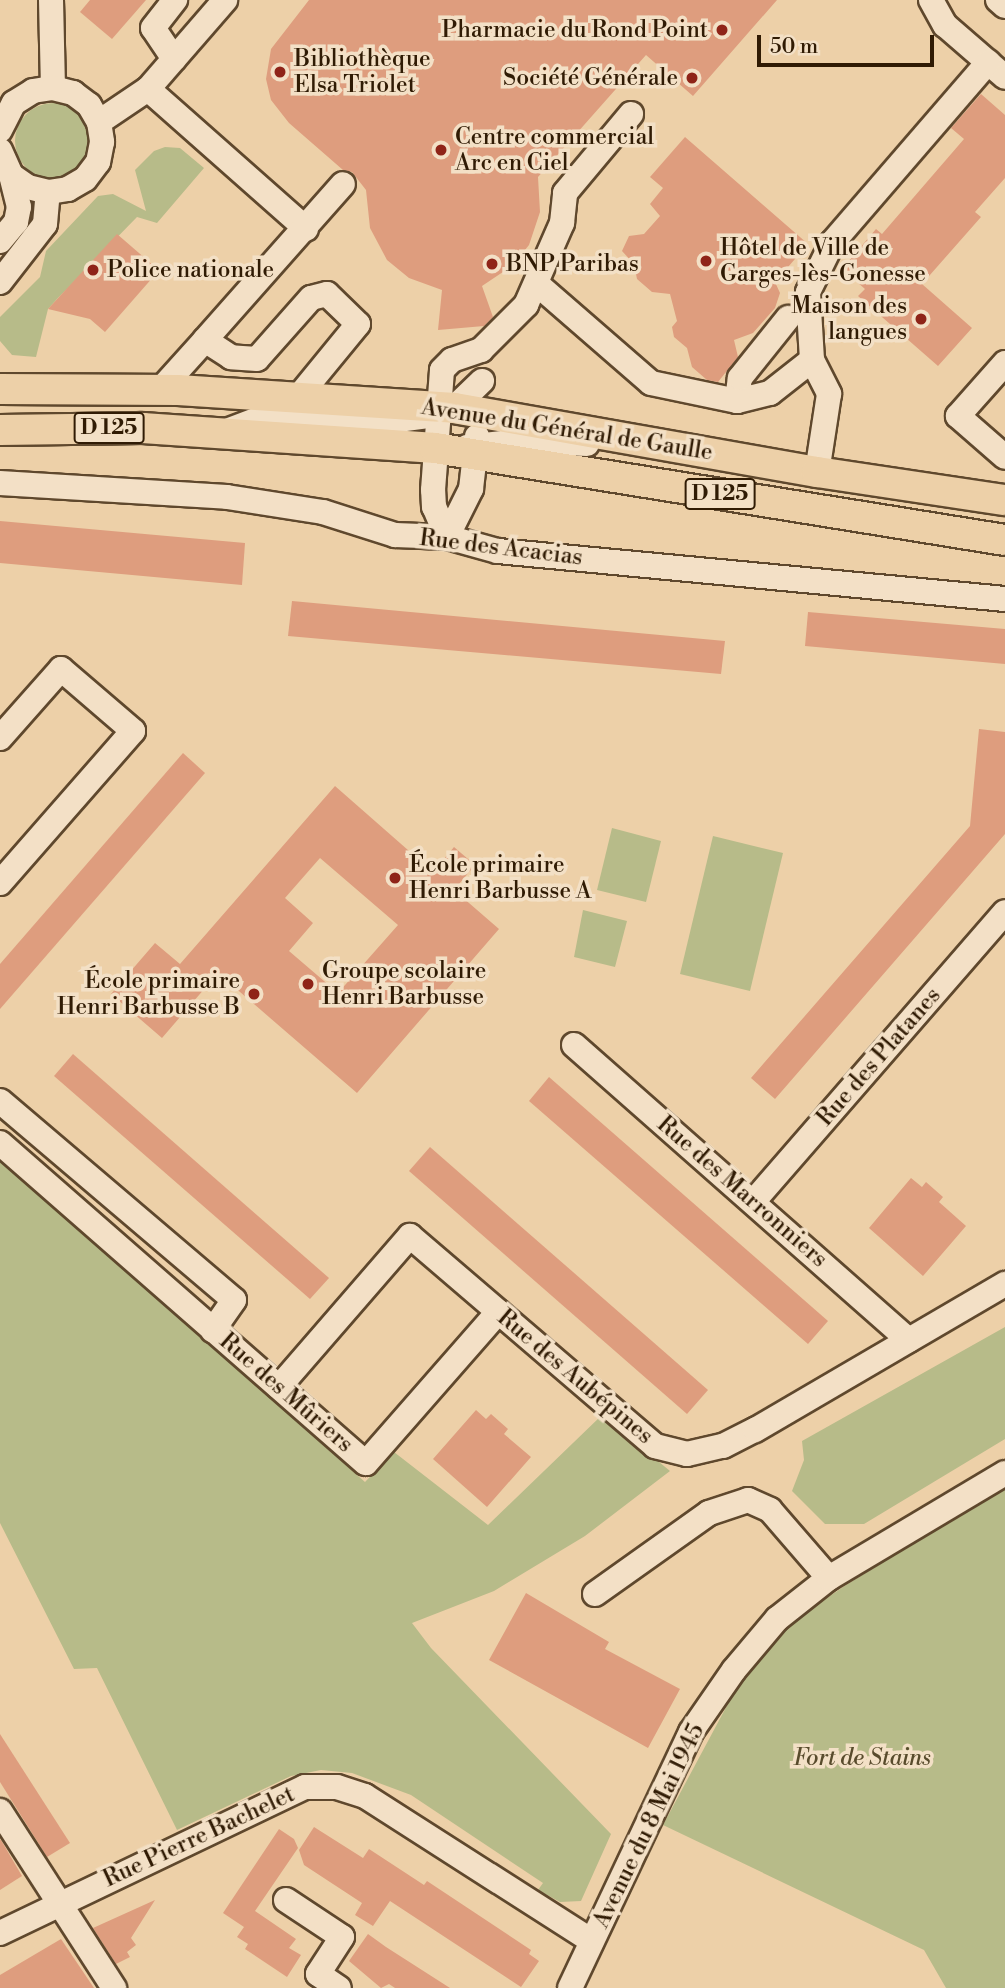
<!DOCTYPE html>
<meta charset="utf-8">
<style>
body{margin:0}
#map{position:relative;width:1005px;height:1988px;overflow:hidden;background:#edd0a8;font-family:"Libre Bodoni",serif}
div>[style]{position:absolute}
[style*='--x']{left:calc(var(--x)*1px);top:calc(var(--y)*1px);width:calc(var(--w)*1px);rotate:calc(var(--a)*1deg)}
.green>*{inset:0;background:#b7bb89}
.round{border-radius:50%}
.building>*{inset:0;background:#de9d7e}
.roads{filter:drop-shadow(2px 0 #5f482d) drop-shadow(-2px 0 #5f482d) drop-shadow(0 2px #5f482d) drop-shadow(0 -2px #5f482d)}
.minor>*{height:24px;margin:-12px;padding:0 12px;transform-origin:12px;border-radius:12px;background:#f3e0c6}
.major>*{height:30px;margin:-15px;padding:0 15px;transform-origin:15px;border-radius:15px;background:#edd0a8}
.dots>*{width:19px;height:19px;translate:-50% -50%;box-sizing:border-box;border:4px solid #f3e0c6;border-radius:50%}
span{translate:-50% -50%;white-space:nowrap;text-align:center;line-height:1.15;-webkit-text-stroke:7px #f3e0c6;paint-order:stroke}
.shield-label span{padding:2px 5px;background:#f3e0c6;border:2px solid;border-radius:5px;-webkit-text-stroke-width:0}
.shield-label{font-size:21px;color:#301b04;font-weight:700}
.poi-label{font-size:23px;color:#301b04}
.right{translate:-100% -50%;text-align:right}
.left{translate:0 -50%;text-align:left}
.street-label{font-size:23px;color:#301b04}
.park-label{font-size:23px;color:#584b2c;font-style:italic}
.scale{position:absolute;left:757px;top:35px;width:177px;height:32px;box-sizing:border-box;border:4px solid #301b04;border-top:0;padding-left:9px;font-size:21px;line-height:24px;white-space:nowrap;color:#301b04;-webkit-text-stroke:5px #f3e0c6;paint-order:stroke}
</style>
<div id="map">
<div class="green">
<i class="round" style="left:15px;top:103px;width:76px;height:76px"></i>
<i style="clip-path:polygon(165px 147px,180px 148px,204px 168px,157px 223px,137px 217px,57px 299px,48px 309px,36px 357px,12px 355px,0 341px,0 317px,40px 277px,46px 251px,98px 196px,113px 194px,146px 211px,135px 170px,154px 151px)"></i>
<i style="clip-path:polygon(612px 828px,661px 841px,646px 902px,597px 890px)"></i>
<i style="clip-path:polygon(713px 836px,783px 853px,750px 991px,680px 974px)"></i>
<i style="clip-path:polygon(583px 910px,627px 921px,615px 967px,574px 957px)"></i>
<i style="clip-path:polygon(0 1158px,365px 1482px,394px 1452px,488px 1525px,602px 1415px,670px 1471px,585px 1536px,494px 1591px,412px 1623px,431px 1648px,611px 1834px,581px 1901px,560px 1902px,538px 1890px,543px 1883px,411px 1795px,352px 1773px,321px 1770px,291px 1776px,177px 1830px,97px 1668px,74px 1669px,0 1523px)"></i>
<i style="clip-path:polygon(1005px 1327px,1005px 1439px,864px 1524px,825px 1524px,792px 1491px,804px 1460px,802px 1441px)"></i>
<i style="clip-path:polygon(1005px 1486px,1005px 1988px,946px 1988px,924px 1950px,663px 1825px,760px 1644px,843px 1587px)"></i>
</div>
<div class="building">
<i style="clip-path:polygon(90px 0,146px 0,112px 39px,80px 12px)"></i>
<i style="clip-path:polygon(309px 0,777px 0,693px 96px,646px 55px,538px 177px,540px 212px,529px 245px,512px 266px,482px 286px,493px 317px,484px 326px,438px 330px,442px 290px,409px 278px,387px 260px,370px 228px,366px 190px,352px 172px,343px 170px,289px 123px,271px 100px,266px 79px,271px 49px)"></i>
<i style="clip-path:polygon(981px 94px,1005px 115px,1005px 178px,975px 212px,981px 217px,922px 284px,972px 328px,938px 366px,858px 296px,865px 289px,842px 269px,876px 229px,882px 234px,964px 139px,951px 128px)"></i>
<i style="clip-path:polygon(685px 137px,808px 244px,775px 282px,780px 293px,775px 308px,753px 333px,734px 340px,738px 357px,718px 382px,707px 380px,692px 367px,687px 348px,674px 337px,672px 327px,677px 321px,670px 294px,652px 292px,637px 279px,634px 264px,622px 251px,629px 236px,644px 234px,660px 216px,650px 204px,663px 188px,650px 177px)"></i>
<i style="clip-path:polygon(117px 234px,154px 266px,149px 271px,154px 276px,105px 332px,90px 319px,48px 309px)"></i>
<i style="clip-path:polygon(0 521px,245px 543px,242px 585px,0 563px)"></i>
<i style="clip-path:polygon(292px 601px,725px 641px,721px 674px,288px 636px)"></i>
<i style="clip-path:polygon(808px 612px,1005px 629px,1005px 664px,805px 646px)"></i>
<i style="clip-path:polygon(979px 729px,1005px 732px,1005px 834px,775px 1099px,751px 1078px,970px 826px)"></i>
<i style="clip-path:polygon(183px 753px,205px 773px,0 1009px,0 964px)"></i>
<i style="clip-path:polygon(evenodd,335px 786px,433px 872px,454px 847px,475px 865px,454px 890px,499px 929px,357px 1093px,218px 973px,162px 1038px,111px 994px,155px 943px,180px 964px,335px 786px,320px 858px,398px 925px,338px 993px,289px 951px,313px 923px,285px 898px,320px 858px)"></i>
<i style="clip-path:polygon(73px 1054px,329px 1278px,310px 1299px,54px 1076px)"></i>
<i style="clip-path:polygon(549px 1077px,828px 1321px,808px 1344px,529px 1101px)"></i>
<i style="clip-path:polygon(430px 1147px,708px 1390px,687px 1414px,409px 1171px)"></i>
<i style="clip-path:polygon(911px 1178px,922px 1187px,926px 1182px,943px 1197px,939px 1202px,966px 1226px,923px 1276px,869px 1228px)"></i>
<i style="clip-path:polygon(476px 1410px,486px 1419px,491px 1414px,508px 1429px,504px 1434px,531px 1457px,487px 1507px,433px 1459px)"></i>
<i style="clip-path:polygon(526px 1593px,609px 1642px,605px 1649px,680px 1689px,648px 1748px,489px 1660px)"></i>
<i style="clip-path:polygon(0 1734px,70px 1843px,47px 1857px,0 1782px)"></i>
<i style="clip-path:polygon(314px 1827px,363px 1858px,369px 1849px,424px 1885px,427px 1881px,531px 1950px,529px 1954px,539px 1961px,521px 1987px,390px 1901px,373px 1926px,355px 1915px,362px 1903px,304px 1865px,299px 1850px)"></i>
<i style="clip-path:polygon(279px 1829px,294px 1839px,298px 1848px,255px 1911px,296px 1939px,289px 1948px,301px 1955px,287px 1977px,245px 1949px,248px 1944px,237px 1937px,244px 1927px,223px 1913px)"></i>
<i style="clip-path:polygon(1px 1840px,22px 1876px,0 1890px,0 1840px)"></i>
<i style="clip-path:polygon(155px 1900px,131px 1938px,136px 1945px,127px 1952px,130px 1957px,116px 1964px,93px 1928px)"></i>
<i style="clip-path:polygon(368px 1934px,386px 1947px,450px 1988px,395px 1988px,389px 1984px,381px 1988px,349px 1961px)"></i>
<i style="clip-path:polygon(61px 1939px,94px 1988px,0 1988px,0 1975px)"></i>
</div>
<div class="roads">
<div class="minor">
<i style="--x:51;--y:0;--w:88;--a:88.7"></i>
<i style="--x:931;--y:0;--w:29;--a:61"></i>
<i style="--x:945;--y:25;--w:79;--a:40.9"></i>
<i style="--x:998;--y:0;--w:9;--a:41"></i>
<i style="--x:174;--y:59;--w:37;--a:-124"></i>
<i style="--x:153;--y:28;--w:36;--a:-52"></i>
<i style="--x:148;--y:89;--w:211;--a:41.5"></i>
<i style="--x:99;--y:122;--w:59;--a:-34"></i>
<i style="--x:148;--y:89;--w:118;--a:-49.1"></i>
<i style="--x:0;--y:130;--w:30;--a:-63"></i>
<i style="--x:14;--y:103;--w:22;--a:-32"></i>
<i style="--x:33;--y:91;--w:20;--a:-9"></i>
<i style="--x:53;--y:88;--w:21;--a:14"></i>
<i style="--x:73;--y:93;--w:20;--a:37"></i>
<i style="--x:89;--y:105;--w:20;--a:60"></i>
<i style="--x:99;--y:122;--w:20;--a:81"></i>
<i style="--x:102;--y:142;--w:20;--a:101"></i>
<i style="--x:98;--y:162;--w:21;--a:127"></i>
<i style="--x:85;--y:179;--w:20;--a:150"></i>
<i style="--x:68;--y:189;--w:20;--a:171"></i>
<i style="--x:48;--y:192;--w:21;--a:-166"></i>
<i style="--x:28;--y:187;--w:21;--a:-145"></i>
<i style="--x:11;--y:175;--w:27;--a:-114"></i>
<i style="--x:0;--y:241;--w:25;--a:-50"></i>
<i style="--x:16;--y:222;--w:15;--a:-79"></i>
<i style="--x:19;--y:207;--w:33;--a:-104"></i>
<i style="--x:0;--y:282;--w:73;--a:-52.2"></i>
<i style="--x:45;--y:224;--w:32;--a:-85"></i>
<i style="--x:537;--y:284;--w:151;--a:41"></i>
<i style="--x:651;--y:383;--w:88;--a:11.8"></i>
<i style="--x:737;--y:401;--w:34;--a:-14"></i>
<i style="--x:770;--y:393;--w:53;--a:-38.2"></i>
<i style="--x:812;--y:360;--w:68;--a:-93.4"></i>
<i style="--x:808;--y:292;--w:55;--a:-63.9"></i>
<i style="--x:832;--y:243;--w:239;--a:-49.2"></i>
<i style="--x:812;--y:360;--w:38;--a:63"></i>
<i style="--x:829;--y:394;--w:79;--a:98.7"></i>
<i style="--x:1005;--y:363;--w:71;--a:131.6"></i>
<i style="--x:958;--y:416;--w:62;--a:41.1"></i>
<i style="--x:160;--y:390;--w:67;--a:-48"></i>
<i style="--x:299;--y:396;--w:93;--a:-50.7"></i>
<i style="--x:358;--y:324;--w:43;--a:-135.9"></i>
<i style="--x:327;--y:294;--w:16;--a:166"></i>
<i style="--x:311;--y:298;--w:81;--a:131.5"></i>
<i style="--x:257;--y:359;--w:26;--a:-176"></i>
<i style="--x:231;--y:357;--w:31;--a:-147"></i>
<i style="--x:205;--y:340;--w:208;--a:-48.5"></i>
<i style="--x:737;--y:401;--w:23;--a:-83"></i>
<i style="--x:740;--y:378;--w:77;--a:-51.3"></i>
<i style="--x:224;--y:432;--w:36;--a:-21"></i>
<i style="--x:258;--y:419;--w:117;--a:2"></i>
<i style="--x:375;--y:423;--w:63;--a:-7.4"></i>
<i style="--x:437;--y:415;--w:18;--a:-22"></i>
<i style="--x:454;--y:408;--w:39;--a:-44"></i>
<i style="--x:467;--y:447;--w:53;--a:-6.5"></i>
<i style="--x:520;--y:441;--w:67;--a:2.6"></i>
<i style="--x:0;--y:483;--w:227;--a:3.5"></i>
<i style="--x:227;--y:497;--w:97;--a:8.9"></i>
<i style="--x:323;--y:512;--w:76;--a:17.7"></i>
<i style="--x:395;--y:535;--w:52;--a:2.2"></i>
<i style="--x:447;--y:537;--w:53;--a:15.4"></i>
<i style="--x:498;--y:551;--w:509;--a:5.41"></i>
<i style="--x:447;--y:537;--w:33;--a:-113"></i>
<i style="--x:434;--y:507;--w:17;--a:-93"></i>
<i style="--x:433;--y:490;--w:120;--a:-85.7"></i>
<i style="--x:442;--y:370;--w:14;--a:-45"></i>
<i style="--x:452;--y:360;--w:31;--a:-19"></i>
<i style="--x:481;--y:350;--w:64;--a:-45"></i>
<i style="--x:526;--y:305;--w:90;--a:-66.3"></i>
<i style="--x:562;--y:223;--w:30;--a:-84"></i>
<i style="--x:565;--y:193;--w:103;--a:-50.1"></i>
<i style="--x:447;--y:537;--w:54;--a:-63.4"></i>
<i style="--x:471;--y:489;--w:53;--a:-83.5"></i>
<i style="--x:0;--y:738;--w:92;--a:-48.5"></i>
<i style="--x:61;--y:669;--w:95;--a:40.7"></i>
<i style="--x:133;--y:731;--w:202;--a:131.2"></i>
<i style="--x:574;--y:1045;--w:446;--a:41.4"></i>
<i style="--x:0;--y:1101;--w:307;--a:40.4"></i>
<i style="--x:234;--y:1300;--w:37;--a:125"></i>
<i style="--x:0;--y:1143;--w:486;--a:41.2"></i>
<i style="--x:366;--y:1463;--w:201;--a:-48.8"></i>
<i style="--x:753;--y:1202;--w:384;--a:-49"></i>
<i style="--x:279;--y:1387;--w:200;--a:-49.1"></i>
<i style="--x:410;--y:1236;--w:323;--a:40.6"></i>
<i style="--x:655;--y:1446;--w:33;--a:14"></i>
<i style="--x:687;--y:1454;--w:37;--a:-13"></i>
<i style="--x:723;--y:1446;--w:36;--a:-27"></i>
<i style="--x:755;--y:1430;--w:290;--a:-30.3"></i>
<i style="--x:595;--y:1594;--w:140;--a:-35.4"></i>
<i style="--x:709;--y:1513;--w:41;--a:-18.4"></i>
<i style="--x:748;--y:1500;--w:24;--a:24"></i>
<i style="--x:770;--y:1510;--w:90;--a:49.1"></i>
<i style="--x:0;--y:1811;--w:211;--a:57.2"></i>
<i style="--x:286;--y:1900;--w:67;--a:33.5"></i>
<i style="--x:342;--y:1937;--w:44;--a:123"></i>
<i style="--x:318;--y:1974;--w:25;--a:34"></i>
<i style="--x:0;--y:1933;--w:338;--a:-25.6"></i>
<i style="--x:305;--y:1787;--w:32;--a:0"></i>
<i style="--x:337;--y:1787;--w:29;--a:18"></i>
<i style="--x:365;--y:1796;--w:269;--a:32.6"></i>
<i style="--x:570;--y:1988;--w:283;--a:-64.7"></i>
<i style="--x:691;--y:1732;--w:75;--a:-55.3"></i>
<i style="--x:734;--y:1670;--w:67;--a:-49.9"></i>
<i style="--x:777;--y:1619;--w:66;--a:-38.3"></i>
<i style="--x:829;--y:1578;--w:205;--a:-30.8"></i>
</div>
<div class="major">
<i style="--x:0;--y:389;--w:178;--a:0.3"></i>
<i style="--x:178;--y:390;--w:277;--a:3.7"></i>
<i style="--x:454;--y:408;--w:369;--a:10"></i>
<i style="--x:817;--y:472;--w:190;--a:8.5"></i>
<i style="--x:0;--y:430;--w:143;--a:-0.8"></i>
<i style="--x:143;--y:428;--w:293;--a:3.9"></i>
<i style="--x:435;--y:448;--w:577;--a:9.17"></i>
</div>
</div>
<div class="dots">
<i style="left:722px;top:30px;background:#8f2418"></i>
<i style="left:280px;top:72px;background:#8f2418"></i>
<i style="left:692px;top:78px;background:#8f2418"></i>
<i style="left:441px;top:150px;background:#8f2418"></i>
<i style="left:706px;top:261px;background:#8f2418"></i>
<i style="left:492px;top:264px;background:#8f2418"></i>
<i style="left:93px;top:270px;background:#8f2418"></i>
<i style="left:921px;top:319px;background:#8f2418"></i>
<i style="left:395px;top:878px;background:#8f2418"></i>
<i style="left:308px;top:984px;background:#8f2418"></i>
<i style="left:254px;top:994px;background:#8f2418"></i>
</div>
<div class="shield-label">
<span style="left:109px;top:428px">D 125</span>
<span style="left:720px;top:494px">D 125</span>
</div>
<div class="poi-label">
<span class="right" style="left:708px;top:30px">Pharmacie du Rond Point</span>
<span class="left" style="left:294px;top:72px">Bibliothèque<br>Elsa Triolet</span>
<span class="right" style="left:678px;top:78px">Société Générale</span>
<span class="left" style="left:455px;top:150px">Centre commercial<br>Arc en Ciel</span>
<span class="left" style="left:720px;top:261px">Hôtel de Ville de<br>Garges-lès-Gonesse</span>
<span class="left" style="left:506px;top:264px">BNP Paribas</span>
<span class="left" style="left:107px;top:270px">Police nationale</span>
<span class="right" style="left:907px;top:319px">Maison des<br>langues</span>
<span class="left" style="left:409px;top:878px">École primaire<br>Henri Barbusse A</span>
<span class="left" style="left:322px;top:984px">Groupe scolaire<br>Henri Barbusse</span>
<span class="right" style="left:240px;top:994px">École primaire<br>Henri Barbusse B</span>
</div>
<div class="street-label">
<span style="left:567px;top:430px;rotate:9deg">Avenue du Général de Gaulle</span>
<span style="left:501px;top:548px;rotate:7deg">Rue des Acacias</span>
<span style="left:879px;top:1057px;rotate:-49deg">Rue des Platanes</span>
<span style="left:742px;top:1192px;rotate:41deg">Rue des Marronniers</span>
<span style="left:575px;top:1377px;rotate:40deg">Rue des Aubépines</span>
<span style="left:286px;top:1393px;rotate:41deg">Rue des Mûriers</span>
<span style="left:649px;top:1826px;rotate:-64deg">Avenue du 8 Mai 1945</span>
<span style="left:199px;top:1837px;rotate:-25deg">Rue Pierre Bachelet</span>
</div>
<div class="park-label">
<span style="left:862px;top:1758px">Fort de Stains</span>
</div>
<div class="scale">50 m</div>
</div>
